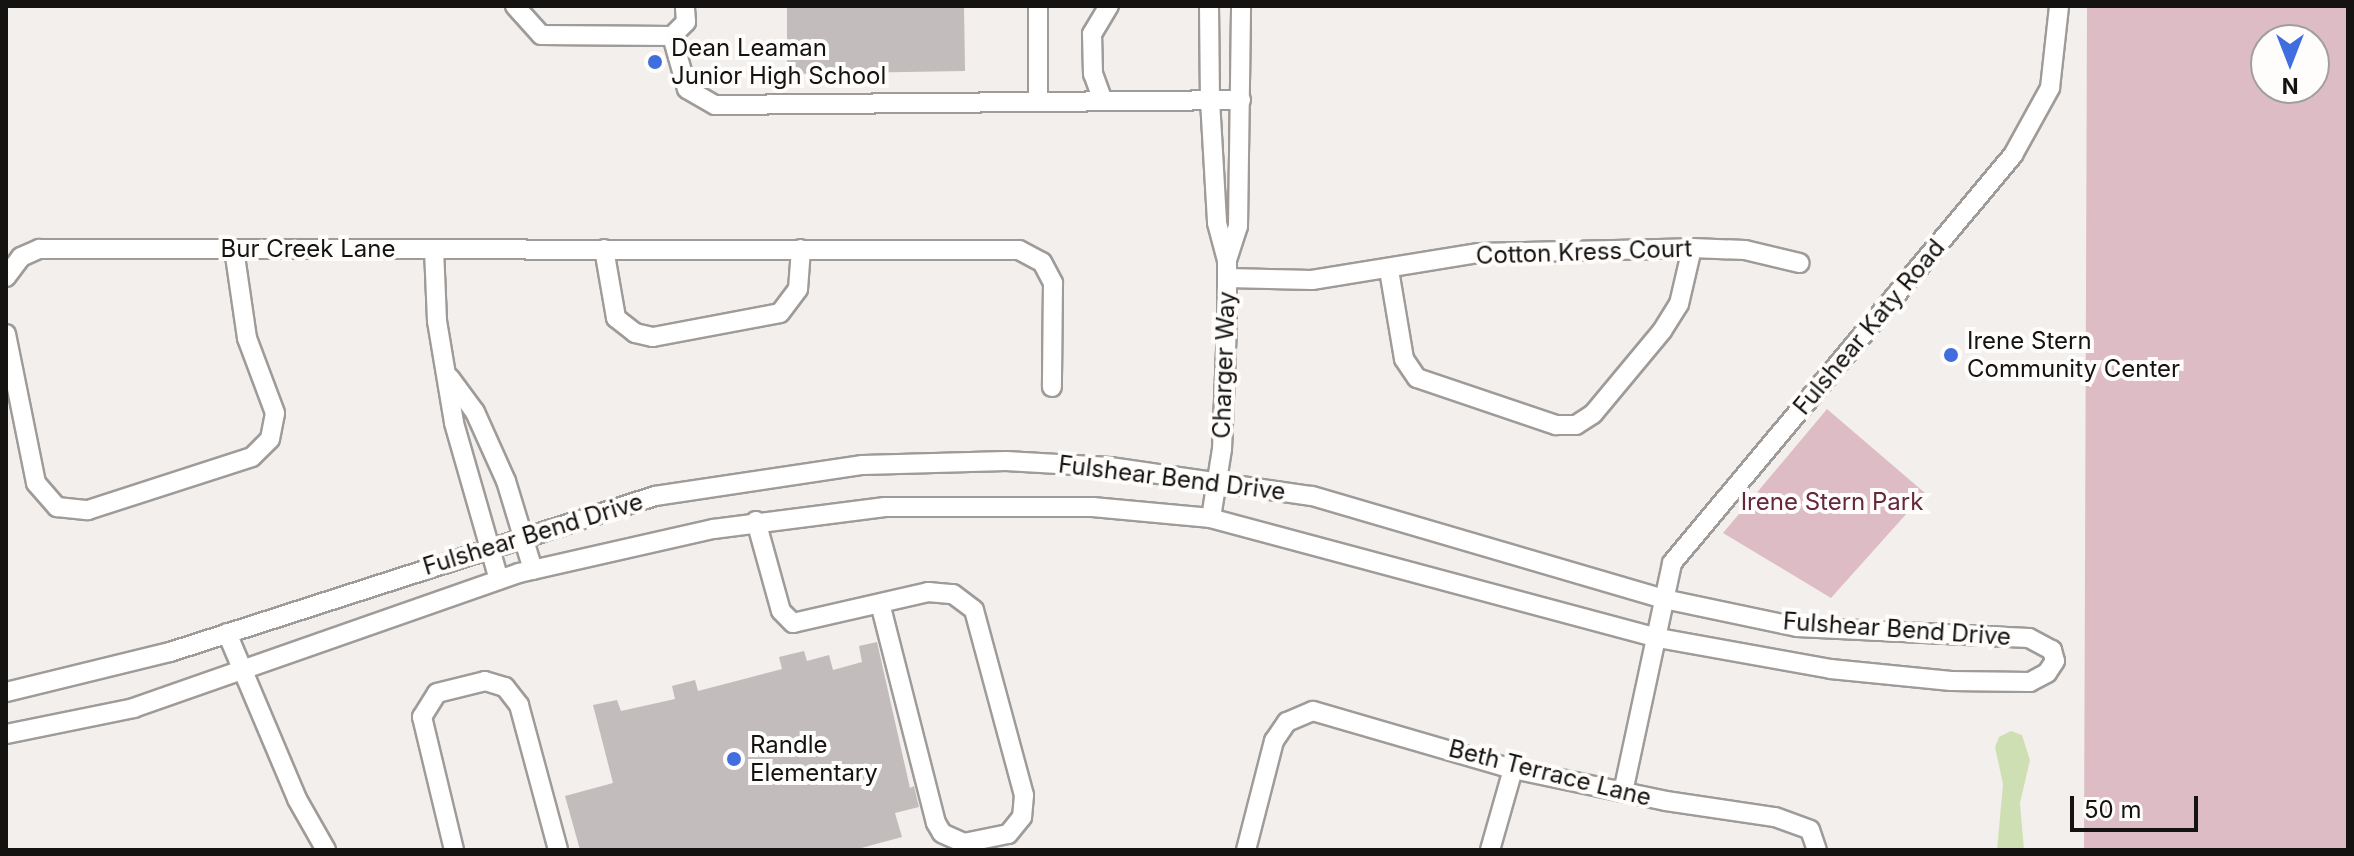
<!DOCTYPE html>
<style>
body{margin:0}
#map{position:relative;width:2354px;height:856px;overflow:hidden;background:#f3efec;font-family:Inter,sans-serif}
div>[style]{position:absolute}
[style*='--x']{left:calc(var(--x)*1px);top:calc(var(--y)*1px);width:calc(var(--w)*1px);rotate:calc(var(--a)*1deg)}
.green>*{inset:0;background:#debcc5}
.water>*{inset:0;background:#cee0b3}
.building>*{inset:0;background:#c2bdbc}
.roads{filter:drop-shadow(2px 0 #9f9b98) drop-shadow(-2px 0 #9f9b98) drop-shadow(0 2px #9f9b98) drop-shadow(0 -2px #9f9b98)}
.minor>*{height:18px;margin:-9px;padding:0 9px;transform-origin:9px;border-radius:9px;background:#fff}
.dots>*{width:22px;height:22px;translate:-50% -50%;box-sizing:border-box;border:4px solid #fffdfb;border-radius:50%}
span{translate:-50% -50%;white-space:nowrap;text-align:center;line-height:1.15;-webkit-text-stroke:8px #fffdfb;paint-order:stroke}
.poi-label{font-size:24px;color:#141312}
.left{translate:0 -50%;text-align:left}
.street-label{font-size:24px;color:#141312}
.park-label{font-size:24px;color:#64273e}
.frame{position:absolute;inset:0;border:8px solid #141312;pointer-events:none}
.north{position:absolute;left:2250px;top:24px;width:80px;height:80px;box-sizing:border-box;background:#fffdfb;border:2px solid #a19f9e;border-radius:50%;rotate:180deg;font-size:22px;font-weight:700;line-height:32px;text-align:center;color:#141312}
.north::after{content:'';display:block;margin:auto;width:28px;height:36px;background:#416edf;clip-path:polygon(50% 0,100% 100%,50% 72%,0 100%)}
.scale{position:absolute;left:2070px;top:796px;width:128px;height:36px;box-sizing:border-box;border:4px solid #141312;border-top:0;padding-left:10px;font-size:24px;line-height:28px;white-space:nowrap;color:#141312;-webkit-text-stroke:6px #fffdfb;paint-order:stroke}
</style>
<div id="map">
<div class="green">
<i style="clip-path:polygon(evenodd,2087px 6px,2348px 6px,2348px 850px,2084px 850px,2087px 6px,2266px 40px,2314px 40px,2314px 88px,2266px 88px,2266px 40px)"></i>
<i style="clip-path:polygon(1827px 409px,1925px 493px,1831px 598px,1723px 533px)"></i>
</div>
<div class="water">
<i style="clip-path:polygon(2011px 731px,2022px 735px,2030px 760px,2020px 803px,2024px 850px,1997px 850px,2003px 784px,1995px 747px,1999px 737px)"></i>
</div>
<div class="building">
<i style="clip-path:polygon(787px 6px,964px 6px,965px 71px,787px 74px)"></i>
<i style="clip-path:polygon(877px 642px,910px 788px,914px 786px,919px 807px,895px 813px,902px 837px,854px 850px,580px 850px,565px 796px,613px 783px,593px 705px,617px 700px,621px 711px,675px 699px,672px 686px,695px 680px,698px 691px,782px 669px,779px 657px,804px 651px,807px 661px,829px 655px,833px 670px,862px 662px,859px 646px)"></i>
</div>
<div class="roads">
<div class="minor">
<i style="--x:515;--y:6;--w:39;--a:48"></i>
<i style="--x:541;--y:35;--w:131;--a:0.4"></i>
<i style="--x:672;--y:36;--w:20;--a:-45"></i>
<i style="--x:686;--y:22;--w:16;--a:-94"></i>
<i style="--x:1038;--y:6;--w:96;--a:90"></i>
<i style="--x:1209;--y:6;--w:94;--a:89.4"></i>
<i style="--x:1210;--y:100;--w:123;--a:86.7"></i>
<i style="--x:1217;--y:223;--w:38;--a:75"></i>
<i style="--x:1227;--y:260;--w:65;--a:90"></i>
<i style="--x:1227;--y:325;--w:124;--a:92.3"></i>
<i style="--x:1222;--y:449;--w:70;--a:99.1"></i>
<i style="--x:672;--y:36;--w:55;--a:74.2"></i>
<i style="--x:687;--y:89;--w:32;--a:30"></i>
<i style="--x:715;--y:105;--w:526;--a:-0.54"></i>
<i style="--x:1103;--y:101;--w:29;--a:-110"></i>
<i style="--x:1093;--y:74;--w:40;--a:-91.4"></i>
<i style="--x:1092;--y:34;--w:33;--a:-59"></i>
<i style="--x:434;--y:249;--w:72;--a:87.6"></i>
<i style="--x:437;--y:321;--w:103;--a:80.5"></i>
<i style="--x:454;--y:423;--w:163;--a:74"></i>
<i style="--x:604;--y:249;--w:70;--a:80.1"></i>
<i style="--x:616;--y:318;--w:24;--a:38"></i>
<i style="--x:635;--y:333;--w:18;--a:13"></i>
<i style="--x:653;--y:337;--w:129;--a:-10.7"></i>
<i style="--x:780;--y:313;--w:30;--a:-53"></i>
<i style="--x:798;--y:289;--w:40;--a:-85.7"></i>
<i style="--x:1227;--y:260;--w:36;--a:-72"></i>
<i style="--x:1238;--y:226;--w:220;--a:-89.2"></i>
<i style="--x:1389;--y:270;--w:90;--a:80.4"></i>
<i style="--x:1404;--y:359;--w:23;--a:56"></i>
<i style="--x:1417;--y:378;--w:147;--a:18.7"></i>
<i style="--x:1556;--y:425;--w:20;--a:0"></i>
<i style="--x:1576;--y:425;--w:20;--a:-33"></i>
<i style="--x:1593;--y:414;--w:108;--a:-50.3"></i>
<i style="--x:1662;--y:331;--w:32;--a:-58"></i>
<i style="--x:1679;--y:304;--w:57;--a:-76.9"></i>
<i style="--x:6;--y:277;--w:25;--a:-53"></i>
<i style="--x:21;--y:257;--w:20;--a:-24"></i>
<i style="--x:39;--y:249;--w:980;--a:0.06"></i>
<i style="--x:1019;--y:250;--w:26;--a:28"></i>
<i style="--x:1042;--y:262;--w:24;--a:62"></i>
<i style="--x:1053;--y:283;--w:104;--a:90.6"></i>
<i style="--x:1227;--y:278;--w:85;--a:1.3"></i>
<i style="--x:1312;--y:280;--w:169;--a:-9.2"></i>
<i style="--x:1479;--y:253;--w:213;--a:-1.3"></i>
<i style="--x:1692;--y:248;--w:53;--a:2.2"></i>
<i style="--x:1745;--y:250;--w:56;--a:13.5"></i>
<i style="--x:6;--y:334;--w:152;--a:78.6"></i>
<i style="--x:36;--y:483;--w:32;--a:49"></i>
<i style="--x:57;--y:507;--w:31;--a:6"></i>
<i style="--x:88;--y:510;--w:172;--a:-17.9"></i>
<i style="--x:252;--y:457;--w:25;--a:-45"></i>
<i style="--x:270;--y:439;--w:26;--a:-79"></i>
<i style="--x:275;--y:413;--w:80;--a:-110.5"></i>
<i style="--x:247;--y:338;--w:90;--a:-98.3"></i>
<i style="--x:450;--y:378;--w:42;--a:53.7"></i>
<i style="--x:475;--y:412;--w:76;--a:65.8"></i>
<i style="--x:506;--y:481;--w:93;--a:73.1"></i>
<i style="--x:756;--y:521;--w:93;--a:74.5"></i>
<i style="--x:781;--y:611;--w:17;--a:45"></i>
<i style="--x:793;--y:623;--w:139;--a:-12.9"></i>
<i style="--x:928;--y:592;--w:25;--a:5"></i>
<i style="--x:953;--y:594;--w:26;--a:37"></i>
<i style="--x:974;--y:610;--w:192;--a:74.9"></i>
<i style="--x:1024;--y:795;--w:22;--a:95"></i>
<i style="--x:1022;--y:817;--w:22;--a:129"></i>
<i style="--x:1008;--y:834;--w:45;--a:168.4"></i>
<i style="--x:964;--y:843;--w:24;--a:-156"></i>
<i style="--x:942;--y:833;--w:12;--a:-121"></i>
<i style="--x:936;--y:823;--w:226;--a:-104.3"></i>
<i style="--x:227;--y:633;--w:180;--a:67.1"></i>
<i style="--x:297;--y:799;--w:59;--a:60.4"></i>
<i style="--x:6;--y:692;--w:169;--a:-13.7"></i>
<i style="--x:170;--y:652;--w:509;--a:-17.83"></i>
<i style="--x:655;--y:496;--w:210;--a:-8.5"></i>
<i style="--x:863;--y:465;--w:143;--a:-1.6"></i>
<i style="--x:1006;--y:461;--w:104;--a:3.3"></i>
<i style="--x:1110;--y:467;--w:204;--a:8.2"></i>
<i style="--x:1312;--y:496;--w:367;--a:16.3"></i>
<i style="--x:1664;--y:599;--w:136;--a:11.9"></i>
<i style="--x:1797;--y:627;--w:232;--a:2.7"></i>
<i style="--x:2029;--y:638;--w:26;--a:28"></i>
<i style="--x:2052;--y:650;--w:11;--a:75"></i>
<i style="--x:2055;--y:661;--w:14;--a:124"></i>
<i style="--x:2047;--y:673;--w:19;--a:152"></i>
<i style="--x:2030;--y:682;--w:79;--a:-179.3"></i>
<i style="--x:1951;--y:681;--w:121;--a:-174.3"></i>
<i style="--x:1831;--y:669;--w:176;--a:-169.8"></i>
<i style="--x:1658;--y:638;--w:463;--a:-165"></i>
<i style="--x:1211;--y:518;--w:119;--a:-174.7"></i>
<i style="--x:1093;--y:507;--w:208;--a:180"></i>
<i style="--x:885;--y:507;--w:173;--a:172.7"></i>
<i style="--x:713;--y:529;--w:199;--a:167.2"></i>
<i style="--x:519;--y:573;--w:408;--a:160.7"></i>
<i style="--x:134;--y:708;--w:131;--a:168.5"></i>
<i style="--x:1623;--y:792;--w:234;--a:-77.9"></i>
<i style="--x:1672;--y:563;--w:532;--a:-50.11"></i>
<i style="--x:2013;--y:155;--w:77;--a:-61.1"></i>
<i style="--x:2050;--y:88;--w:82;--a:-83.7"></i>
<i style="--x:454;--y:850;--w:137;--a:-103.5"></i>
<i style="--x:422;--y:717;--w:28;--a:-58"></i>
<i style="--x:437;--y:693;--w:49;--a:-14"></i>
<i style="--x:485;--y:681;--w:21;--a:17"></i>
<i style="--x:505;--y:687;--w:23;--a:52"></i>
<i style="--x:519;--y:705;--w:150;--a:74.9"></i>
<i style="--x:1246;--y:850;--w:113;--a:-75.6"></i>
<i style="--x:1274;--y:741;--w:23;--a:-56"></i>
<i style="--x:1287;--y:722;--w:28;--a:-23"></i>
<i style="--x:1313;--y:711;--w:208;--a:16.2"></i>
<i style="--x:1513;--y:769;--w:156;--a:11.8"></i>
<i style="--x:1666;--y:801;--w:110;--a:8.4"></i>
<i style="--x:1775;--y:817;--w:37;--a:20"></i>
<i style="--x:1810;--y:830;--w:21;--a:71"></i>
<i style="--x:1490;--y:850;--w:84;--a:-74.1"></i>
</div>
</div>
<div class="dots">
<i style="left:655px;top:62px;background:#416edf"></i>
<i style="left:1951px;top:355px;background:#416edf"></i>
<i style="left:734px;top:759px;background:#416edf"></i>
</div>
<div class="poi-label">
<span class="left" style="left:671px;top:62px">Dean Leaman<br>Junior High School</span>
<span class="left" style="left:1967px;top:355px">Irene Stern<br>Community Center</span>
<span class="left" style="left:750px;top:759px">Randle<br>Elementary</span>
</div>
<div class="street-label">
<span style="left:308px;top:249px">Bur Creek Lane</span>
<span style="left:1584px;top:252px;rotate:-2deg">Cotton Kress Court</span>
<span style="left:1869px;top:327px;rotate:-50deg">Fulshear Katy Road</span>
<span style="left:1224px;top:365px;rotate:-88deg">Charger Way</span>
<span style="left:1172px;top:478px;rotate:7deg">Fulshear Bend Drive</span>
<span style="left:533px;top:534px;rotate:-17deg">Fulshear Bend Drive</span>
<span style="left:1897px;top:629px;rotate:4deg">Fulshear Bend Drive</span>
<span style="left:1550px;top:773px;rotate:14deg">Beth Terrace Lane</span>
</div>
<div class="park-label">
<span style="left:1832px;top:502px">Irene Stern Park</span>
</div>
<div class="frame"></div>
<div class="north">N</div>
<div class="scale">50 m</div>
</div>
